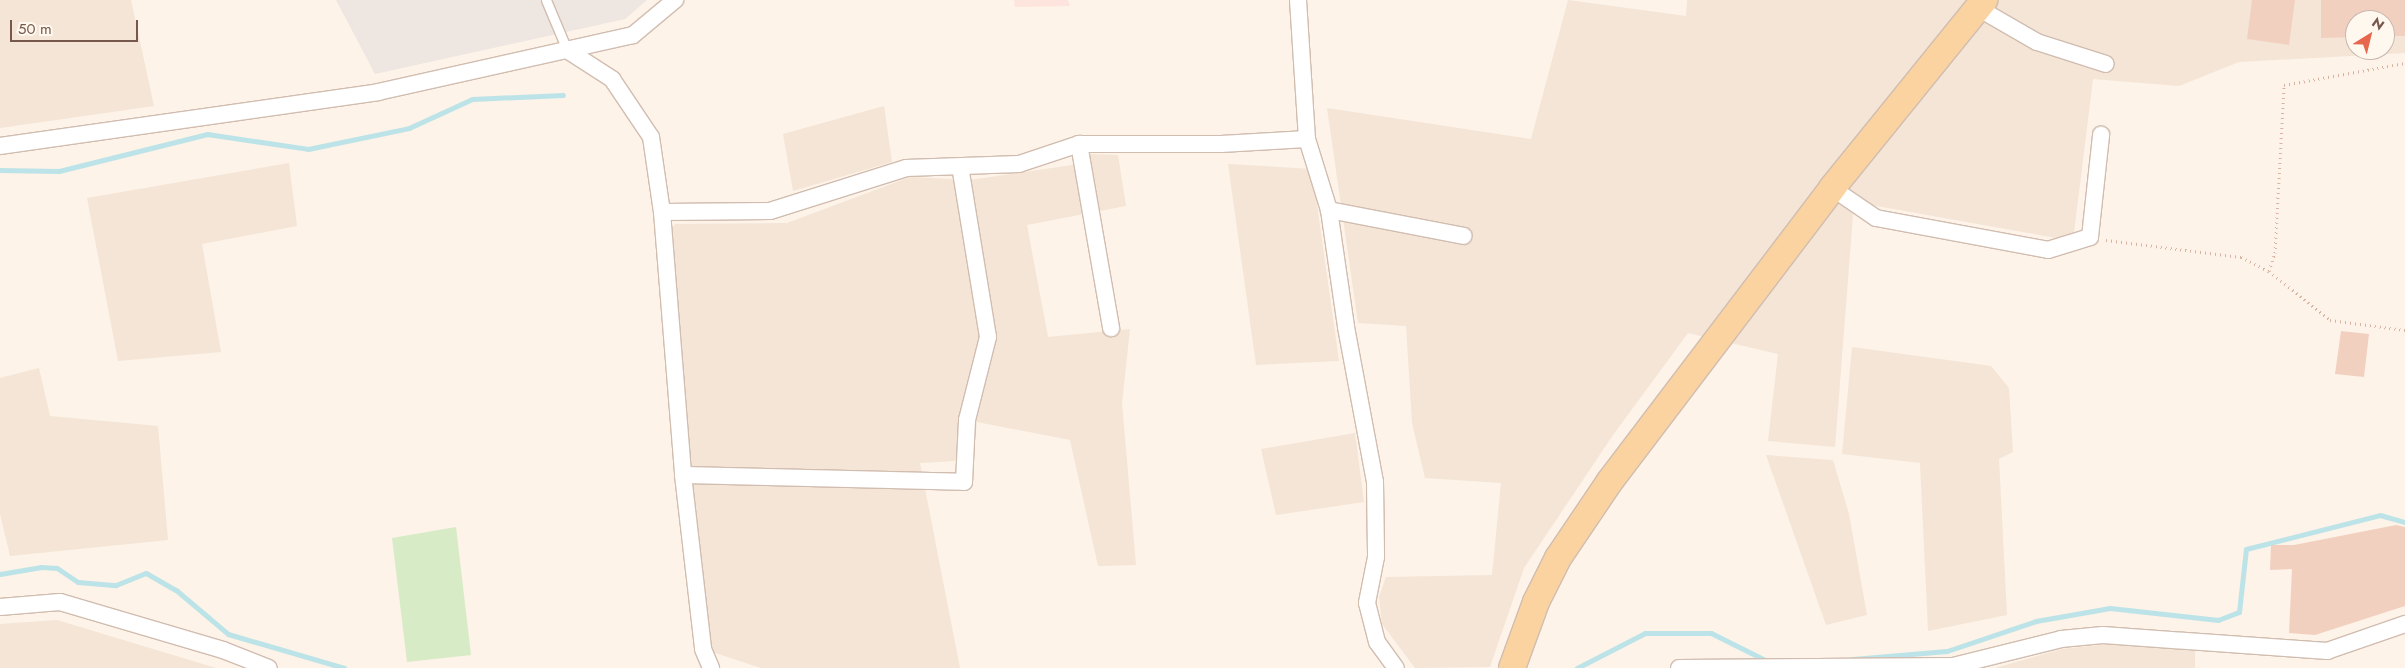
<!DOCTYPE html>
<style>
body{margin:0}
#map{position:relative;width:2405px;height:668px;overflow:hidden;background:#fdf3e8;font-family:Jost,sans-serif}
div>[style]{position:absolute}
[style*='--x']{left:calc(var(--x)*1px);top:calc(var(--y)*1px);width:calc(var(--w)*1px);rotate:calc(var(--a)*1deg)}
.residential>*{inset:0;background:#f4e5d6}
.commercial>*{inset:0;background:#fde4dc}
.industrial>*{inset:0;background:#ede6e1}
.green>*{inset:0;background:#d7ebc6}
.stream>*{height:5px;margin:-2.5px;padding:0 2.5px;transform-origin:2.5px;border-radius:2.5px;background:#bce3e7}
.building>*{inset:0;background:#f2d0c0}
.path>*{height:3px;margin-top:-1.5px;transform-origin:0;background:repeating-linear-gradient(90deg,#d8b3a2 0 1px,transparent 0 5px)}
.roads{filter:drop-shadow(1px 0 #d1bdb0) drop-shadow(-1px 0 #d1bdb0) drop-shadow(0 1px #d1bdb0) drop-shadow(0 -1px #d1bdb0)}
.service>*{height:9px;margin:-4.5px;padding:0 4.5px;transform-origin:4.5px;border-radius:4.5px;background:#fff}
.minor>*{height:16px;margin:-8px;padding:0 8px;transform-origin:8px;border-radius:8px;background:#fff}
.primary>*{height:26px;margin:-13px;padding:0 13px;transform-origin:13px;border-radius:13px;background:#fad3a1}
span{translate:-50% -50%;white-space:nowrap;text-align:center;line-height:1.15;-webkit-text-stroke:4.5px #fff8ef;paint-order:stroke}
.north{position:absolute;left:2345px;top:10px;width:50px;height:50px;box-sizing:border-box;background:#fff8ef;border:1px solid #c9b8ae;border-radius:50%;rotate:36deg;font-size:14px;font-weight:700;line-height:20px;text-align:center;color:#77584c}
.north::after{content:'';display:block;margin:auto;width:18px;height:22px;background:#e6664e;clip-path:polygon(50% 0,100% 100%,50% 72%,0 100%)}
.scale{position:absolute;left:10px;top:20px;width:128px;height:22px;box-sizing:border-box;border:2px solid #77584c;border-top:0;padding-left:6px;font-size:15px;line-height:18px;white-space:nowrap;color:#77584c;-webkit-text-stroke:4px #fff8ef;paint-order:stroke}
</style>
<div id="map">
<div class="residential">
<i style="clip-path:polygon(0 0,131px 0,154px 106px,0 128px)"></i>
<i style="clip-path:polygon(evenodd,1568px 0,1686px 16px,1687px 0,2405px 0,2405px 53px,2239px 62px,2179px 86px,2093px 79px,2073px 241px,1854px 202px,1835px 447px,1768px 441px,1778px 354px,1688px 333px,1613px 435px,1524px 568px,1490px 667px,1415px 668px,1382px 624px,1379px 597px,1386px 577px,1492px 575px,1501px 483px,1425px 478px,1412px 423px,1406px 326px,1358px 323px,1327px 108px,1531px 139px,1568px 0,2355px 20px,2385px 20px,2385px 50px,2355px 50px,2355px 20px)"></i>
<i style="clip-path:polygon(884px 106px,892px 162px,793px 191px,783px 134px)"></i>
<i style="clip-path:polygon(1089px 154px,1118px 155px,1126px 206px,1027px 225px,1048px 337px,1130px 329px,1122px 403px,1136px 565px,1098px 566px,1070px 440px,977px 422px,972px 460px,920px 463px,960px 668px,761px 668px,703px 649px,658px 253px,675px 224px,787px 223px,910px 177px,970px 180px,1072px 165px)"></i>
<i style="clip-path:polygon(289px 163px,297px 226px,202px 244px,221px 352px,118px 361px,87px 198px)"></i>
<i style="clip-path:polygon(1228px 164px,1312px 169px,1339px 361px,1256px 365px)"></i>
<i style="clip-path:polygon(1852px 347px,1991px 366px,2009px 388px,2013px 452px,1999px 459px,2007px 615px,1928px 631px,1920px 463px,1842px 454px)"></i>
<i style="clip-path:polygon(39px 368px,50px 416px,158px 426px,168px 540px,10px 556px,0 514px,0 378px)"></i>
<i style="clip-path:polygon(1355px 433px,1364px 502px,1276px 515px,1261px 449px)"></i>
<i style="clip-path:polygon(1766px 455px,1833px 460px,1849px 514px,1867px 615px,1826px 625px)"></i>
<i style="clip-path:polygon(57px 620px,216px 668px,217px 668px,0 668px,0 624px)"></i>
<i style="clip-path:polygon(2109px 644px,2195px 651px,2195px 668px,1995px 668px,2062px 649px)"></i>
</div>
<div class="commercial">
<i style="clip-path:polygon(1014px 0,1068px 0,1070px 6px,1015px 7px)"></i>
</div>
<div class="industrial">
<i style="clip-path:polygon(336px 0,647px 0,625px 19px,375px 74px)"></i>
</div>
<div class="green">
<i style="clip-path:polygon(456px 527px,471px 655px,407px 662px,392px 538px)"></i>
</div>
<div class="stream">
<i style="--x:0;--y:170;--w:59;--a:1"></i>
<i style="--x:59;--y:171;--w:153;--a:-14"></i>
<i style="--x:207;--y:134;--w:102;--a:8.4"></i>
<i style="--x:308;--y:149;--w:103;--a:-11.7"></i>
<i style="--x:409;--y:128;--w:69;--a:-24.7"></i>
<i style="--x:472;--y:99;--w:91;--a:-2.5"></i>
<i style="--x:0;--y:574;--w:42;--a:-9.7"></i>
<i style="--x:41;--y:567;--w:16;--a:4"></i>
<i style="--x:57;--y:568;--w:25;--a:34"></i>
<i style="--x:78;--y:582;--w:38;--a:5"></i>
<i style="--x:116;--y:585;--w:32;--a:-22"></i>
<i style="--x:146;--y:573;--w:34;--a:30"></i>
<i style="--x:176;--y:590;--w:68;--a:40.2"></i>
<i style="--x:228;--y:634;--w:121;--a:16.3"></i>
<i style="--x:1853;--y:659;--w:94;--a:-4.9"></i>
<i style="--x:1947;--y:651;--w:94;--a:-18.6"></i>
<i style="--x:2036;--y:621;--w:75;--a:-10"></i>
<i style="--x:2110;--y:608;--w:109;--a:6.3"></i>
<i style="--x:2218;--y:620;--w:22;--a:-21"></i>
<i style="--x:2239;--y:612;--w:63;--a:-83.7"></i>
<i style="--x:2246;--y:549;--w:138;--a:-14.2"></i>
<i style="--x:2380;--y:515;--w:26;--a:16"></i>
<i style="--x:1577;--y:668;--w:76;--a:-27.2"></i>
<i style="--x:1645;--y:633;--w:66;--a:0"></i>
<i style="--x:1711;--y:633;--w:65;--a:26.6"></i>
</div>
<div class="building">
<i style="clip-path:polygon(2252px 0,2295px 0,2289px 45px,2247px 39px)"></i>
<i style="clip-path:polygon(2321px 0,2405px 0,2405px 36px,2385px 36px,2385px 20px,2355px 20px,2355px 37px,2321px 38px)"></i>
<i style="clip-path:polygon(2341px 331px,2369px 334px,2364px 377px,2335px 374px)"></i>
<i style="clip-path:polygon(2396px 525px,2405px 527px,2405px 606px,2315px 635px,2289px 633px,2292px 569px,2270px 570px,2271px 545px,2294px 545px)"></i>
</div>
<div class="path">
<i style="--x:2106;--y:240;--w:136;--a:7.2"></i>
<i style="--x:2241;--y:257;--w:31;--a:27"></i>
<i style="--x:2269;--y:271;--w:78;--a:38.8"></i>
<i style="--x:2330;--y:320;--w:76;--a:7.6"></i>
<i style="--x:2269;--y:271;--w:19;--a:-72"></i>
<i style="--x:2275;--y:253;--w:168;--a:-86.9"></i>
<i style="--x:2284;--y:85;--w:123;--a:-10.3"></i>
</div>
<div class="roads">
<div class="service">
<i style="--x:546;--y:0;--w:54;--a:67.2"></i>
</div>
<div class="minor">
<i style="--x:1298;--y:0;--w:139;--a:86.3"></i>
<i style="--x:1307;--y:139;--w:74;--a:72.8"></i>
<i style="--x:1329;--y:210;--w:118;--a:81.7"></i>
<i style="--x:1346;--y:327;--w:158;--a:79.4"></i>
<i style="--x:1375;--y:482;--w:75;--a:89.2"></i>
<i style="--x:1376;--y:557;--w:47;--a:101.1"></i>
<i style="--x:1367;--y:603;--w:40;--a:75.6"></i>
<i style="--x:1377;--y:642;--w:32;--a:54"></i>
<i style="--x:1978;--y:8;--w:68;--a:30"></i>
<i style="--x:2037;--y:42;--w:72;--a:17.7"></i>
<i style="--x:567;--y:50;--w:54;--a:32.8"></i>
<i style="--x:612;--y:79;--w:70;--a:56.1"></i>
<i style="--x:651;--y:137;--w:76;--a:81.7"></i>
<i style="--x:662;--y:212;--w:264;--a:85.4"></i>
<i style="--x:683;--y:475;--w:175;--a:83.4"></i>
<i style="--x:703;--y:649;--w:21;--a:67"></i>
<i style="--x:1079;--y:144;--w:187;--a:80.1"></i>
<i style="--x:0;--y:146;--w:382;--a:-8.1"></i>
<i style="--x:378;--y:92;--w:261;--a:-12.6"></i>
<i style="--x:633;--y:35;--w:55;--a:-39.8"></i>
<i style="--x:1832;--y:188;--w:53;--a:34.3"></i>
<i style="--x:1876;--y:218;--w:175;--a:10.5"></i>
<i style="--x:2048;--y:250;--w:44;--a:-17.2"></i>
<i style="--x:2090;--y:237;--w:103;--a:-83.8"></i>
<i style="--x:1329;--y:210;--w:137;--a:10.9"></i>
<i style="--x:662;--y:212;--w:108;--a:-0.5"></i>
<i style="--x:770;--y:211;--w:143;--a:-17.5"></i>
<i style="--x:906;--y:168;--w:113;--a:-2"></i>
<i style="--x:1019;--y:164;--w:63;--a:-18.4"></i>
<i style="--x:1079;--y:144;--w:142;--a:0"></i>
<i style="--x:1221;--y:144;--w:86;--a:-3.3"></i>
<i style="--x:683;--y:475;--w:281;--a:1.4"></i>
<i style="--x:964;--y:482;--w:62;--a:-87.2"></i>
<i style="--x:967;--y:420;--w:86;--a:-75.8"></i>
<i style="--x:988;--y:337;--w:173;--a:-99.3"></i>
<i style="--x:0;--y:607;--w:60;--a:-4.8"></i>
<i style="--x:60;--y:602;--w:170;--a:16.4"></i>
<i style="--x:223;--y:650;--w:49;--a:21.4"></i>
<i style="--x:1679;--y:668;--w:274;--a:-0.4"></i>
<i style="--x:1953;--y:666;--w:111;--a:-14"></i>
<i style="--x:2061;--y:639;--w:42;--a:-5.4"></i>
<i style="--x:2103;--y:635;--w:225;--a:4.1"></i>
<i style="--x:2327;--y:651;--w:83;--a:-19.1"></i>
</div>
<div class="primary">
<i style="--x:1512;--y:668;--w:70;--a:-70"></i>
<i style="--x:1536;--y:602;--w:49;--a:-63.4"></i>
<i style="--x:1558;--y:558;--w:93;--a:-56"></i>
<i style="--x:1610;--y:481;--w:368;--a:-52.8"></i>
<i style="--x:1832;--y:188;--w:242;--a:-51"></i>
</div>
</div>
<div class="north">N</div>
<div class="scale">50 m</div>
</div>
